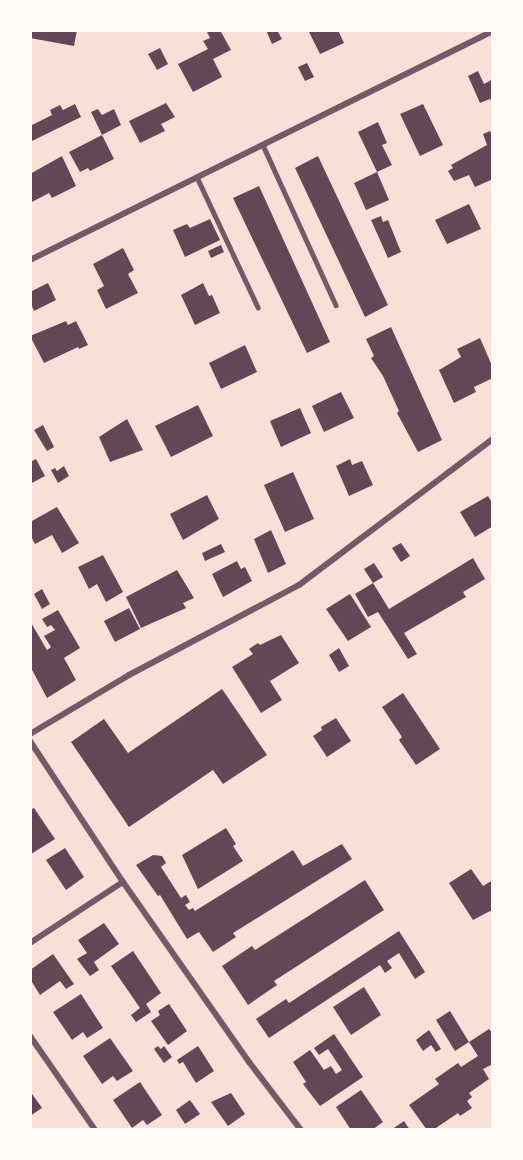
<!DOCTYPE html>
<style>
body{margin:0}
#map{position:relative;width:523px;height:1160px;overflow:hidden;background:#f7e1d7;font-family:"Times New Roman",serif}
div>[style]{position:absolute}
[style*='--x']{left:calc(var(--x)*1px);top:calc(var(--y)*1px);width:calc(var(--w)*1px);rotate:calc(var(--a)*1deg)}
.building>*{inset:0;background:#644757}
.service>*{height:4.5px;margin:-2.25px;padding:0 2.25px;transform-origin:2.25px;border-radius:2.25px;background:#755966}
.minor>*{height:6px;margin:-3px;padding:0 3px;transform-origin:3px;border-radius:3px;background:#755966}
span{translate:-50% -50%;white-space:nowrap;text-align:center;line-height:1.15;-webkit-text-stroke:6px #fffaf5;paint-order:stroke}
.frame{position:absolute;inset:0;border:32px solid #fffaf5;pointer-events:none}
</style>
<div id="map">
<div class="building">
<i style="clip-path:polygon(30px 30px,77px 30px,74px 46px,30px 38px)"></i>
<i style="clip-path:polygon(206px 30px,220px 30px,231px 50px,213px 59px,222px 77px,193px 92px,178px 64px,208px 49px,203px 41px,210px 38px)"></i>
<i style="clip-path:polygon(266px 30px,277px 30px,282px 39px,272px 44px)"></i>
<i style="clip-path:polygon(308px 30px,338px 30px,344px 43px,320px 54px)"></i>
<i style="clip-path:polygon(160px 48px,168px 64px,157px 70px,148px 54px)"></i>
<i style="clip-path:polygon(307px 63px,314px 77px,305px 81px,298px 67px)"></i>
<i style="clip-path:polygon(478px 71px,484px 84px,493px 79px,493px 104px,490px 99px,480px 103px,468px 76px)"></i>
<i style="clip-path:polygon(166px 103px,175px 117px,161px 124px,165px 131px,140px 143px,129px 121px)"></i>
<i style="clip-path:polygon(75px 104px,81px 117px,30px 142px,30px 126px,52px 115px,50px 110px,60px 105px,63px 110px)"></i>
<i style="clip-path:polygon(423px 104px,443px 145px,420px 156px,400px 114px)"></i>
<i style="clip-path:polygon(98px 109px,102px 115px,114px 109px,121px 125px,102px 135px,91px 112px)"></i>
<i style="clip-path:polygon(378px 122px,387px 143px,382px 145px,392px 165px,377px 172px,358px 132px)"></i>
<i style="clip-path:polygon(490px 131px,493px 136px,493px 179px,475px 187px,469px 175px,454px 181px,448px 171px,453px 168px,451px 165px,487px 145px,483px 134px)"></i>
<i style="clip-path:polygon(102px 135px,114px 159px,90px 171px,88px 168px,80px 172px,69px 152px)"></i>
<i style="clip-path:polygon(62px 156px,76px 186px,52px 198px,49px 193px,30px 203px,30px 174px)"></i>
<i style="clip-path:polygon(318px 156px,388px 305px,365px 317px,295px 168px)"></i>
<i style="clip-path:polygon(377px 172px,389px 200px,366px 210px,354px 183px)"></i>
<i style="clip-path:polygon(259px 186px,330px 342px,307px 353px,233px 198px)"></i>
<i style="clip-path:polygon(469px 204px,481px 229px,447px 244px,435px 220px)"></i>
<i style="clip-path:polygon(381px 216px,383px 222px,388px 220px,401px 252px,388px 258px,371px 220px)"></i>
<i style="clip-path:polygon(210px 219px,220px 240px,185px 257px,173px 230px,187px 224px,190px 228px)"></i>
<i style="clip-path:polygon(221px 245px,224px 252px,211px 258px,208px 251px)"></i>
<i style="clip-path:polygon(123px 248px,134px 270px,128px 274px,138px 293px,106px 309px,97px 290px,104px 286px,93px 264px)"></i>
<i style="clip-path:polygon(48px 283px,56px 300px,34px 311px,30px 302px,30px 292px)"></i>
<i style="clip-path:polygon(203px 283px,209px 296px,212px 295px,220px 313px,195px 325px,181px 295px)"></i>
<i style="clip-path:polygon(66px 321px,68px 325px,76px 321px,88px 345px,79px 349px,78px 347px,44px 363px,30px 336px)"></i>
<i style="clip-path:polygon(391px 327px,442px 440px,418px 452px,397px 413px,399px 411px,383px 376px,371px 358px,374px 356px,366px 339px)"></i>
<i style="clip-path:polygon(480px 338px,493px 368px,493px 378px,474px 387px,476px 392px,454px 403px,439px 370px,461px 357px,457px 349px)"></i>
<i style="clip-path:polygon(245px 345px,257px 372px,221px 389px,209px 363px)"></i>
<i style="clip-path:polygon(341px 392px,354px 418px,324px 432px,312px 406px)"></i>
<i style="clip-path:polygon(198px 405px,213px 436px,171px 457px,155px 426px)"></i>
<i style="clip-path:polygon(300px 408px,311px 433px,281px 447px,270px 421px)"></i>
<i style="clip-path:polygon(127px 419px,143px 450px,110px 462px,99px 437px)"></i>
<i style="clip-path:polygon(43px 425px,54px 447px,47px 451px,34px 430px)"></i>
<i style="clip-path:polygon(36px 459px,45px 476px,30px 484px,30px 462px)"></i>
<i style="clip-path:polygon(350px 459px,352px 465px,362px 461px,373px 485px,349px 496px,336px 466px)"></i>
<i style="clip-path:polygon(64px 466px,69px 476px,58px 483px,51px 470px,55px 468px,57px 471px)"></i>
<i style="clip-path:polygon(293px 472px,314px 519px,285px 532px,264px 485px)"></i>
<i style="clip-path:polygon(207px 495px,219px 519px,183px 540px,170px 514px)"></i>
<i style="clip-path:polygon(488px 496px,493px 504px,493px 526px,475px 537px,460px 512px)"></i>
<i style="clip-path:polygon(57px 507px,79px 543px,62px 553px,52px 535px,35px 544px,30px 535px,30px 522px)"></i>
<i style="clip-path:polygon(271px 530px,286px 564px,268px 573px,254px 539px)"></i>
<i style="clip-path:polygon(401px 543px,410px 556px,401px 562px,392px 548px)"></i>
<i style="clip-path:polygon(221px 544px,225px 552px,205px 561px,202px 553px)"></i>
<i style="clip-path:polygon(103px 555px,123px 592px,106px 602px,97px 584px,89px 589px,78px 567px)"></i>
<i style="clip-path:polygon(473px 558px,485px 579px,463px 592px,466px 597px,404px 633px,417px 654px,408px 659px,378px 612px,368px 617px,355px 594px,373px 583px,389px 609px)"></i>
<i style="clip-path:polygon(237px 561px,241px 569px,245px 567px,252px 581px,223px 597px,212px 574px)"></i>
<i style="clip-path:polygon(374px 563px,383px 577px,373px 583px,364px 569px)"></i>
<i style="clip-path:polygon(177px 570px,194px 598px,183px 603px,186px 608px,141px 628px,126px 597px)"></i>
<i style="clip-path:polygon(42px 589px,50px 604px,42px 609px,34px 594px)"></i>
<i style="clip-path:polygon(350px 594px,371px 627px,348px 641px,326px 609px)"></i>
<i style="clip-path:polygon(129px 608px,140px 629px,115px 642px,104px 621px)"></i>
<i style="clip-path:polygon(58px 610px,80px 648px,64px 658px,76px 680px,47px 698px,30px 666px,32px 655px,30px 651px,30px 621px,47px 650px,51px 647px,44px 636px,55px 630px,51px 625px,47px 627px,42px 619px)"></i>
<i style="clip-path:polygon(281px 635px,299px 663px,270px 681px,282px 700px,261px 713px,232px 667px,253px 654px,249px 649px,258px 643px,260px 645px)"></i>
<i style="clip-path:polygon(339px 648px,349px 666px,339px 672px,329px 655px)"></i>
<i style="clip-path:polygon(222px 689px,267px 755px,223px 784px,213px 770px,129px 827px,71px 742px,104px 719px,128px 753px)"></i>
<i style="clip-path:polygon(403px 693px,440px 749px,416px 765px,399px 740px,402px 737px,382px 707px)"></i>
<i style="clip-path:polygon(336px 718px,351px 741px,327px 757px,313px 736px,322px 730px,321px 727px)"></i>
<i style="clip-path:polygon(34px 808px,55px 839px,31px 854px,30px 810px)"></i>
<i style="clip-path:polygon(226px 828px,236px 844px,233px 846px,243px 861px,198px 889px,182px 855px)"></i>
<i style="clip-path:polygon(342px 844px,352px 859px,233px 933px,236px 937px,213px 952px,199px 932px,187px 939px,160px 895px,158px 896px,136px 865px,153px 855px,162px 856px,166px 863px,161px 867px,181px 898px,186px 895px,190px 902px,185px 905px,189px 910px,193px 908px,195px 911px,293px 850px,303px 866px)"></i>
<i style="clip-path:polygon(65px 848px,84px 877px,66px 890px,46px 860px)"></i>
<i style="clip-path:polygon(471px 869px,483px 886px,493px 880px,493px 913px,490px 911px,473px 920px,449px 883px)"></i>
<i style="clip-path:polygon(365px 880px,384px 910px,274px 981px,277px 985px,248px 1005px,222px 966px,252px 946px,255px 950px)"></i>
<i style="clip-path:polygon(104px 923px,119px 944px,94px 962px,99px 970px,90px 976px,77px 959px,87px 953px,78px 940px)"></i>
<i style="clip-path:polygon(399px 931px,425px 972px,415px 979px,399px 953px,387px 961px,392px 968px,385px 973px,380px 965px,269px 1038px,256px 1019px,286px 999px,289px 1003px)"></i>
<i style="clip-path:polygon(133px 951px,161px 993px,146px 1004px,151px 1012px,136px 1022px,131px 1015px,140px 1008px,111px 966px)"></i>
<i style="clip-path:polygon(53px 954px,74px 984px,66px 989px,60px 981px,40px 995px,30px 979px,30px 970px)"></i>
<i style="clip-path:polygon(364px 987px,381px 1015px,351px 1035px,333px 1007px)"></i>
<i style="clip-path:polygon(81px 994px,103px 1028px,87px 1038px,83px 1032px,72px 1040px,53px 1012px)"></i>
<i style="clip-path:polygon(169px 1004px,187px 1031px,168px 1045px,151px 1021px,160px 1015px,158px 1011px)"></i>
<i style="clip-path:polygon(450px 1011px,469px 1042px,455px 1051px,436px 1020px)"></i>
<i style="clip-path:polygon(489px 1029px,493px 1034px,493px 1064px,483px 1069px,489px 1079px,469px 1093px,472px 1097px,467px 1101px,472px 1108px,460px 1116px,458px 1113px,433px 1130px,427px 1130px,409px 1105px,439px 1084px,435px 1079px,458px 1063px,461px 1067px,478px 1056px,469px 1042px)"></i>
<i style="clip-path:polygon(429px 1030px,441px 1049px,436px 1052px,431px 1045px,423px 1051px,416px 1040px)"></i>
<i style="clip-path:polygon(334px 1034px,363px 1077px,320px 1106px,303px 1084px,306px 1082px,293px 1062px,310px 1050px,324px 1070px,331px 1066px,336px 1074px,342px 1070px,328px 1049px,319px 1055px,314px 1048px)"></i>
<i style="clip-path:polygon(110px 1038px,133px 1071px,117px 1081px,113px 1076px,102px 1084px,83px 1056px)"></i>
<i style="clip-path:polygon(158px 1046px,161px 1049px,164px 1046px,172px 1057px,164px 1063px,154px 1049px)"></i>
<i style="clip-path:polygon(198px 1046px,214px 1071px,196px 1083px,183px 1062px,179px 1064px,177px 1060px)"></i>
<i style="clip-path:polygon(140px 1082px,162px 1115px,147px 1125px,143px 1120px,132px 1128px,113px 1100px)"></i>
<i style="clip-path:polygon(361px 1090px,383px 1122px,372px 1130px,351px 1130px,336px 1107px)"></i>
<i style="clip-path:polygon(30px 1091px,42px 1108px,30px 1116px)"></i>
<i style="clip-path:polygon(231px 1093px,245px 1114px,228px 1126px,211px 1102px)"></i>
<i style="clip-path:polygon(190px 1100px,200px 1114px,185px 1124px,176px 1110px)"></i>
<i style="clip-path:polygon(404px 1121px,410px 1130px,391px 1130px)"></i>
</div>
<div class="service">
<i style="--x:263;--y:145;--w:176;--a:65.5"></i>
<i style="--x:197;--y:177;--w:144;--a:64.9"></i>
</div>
<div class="minor">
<i style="--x:30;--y:260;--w:517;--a:-26.32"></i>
<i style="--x:30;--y:734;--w:115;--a:-30.8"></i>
<i style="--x:129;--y:675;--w:192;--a:-27.9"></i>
<i style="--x:299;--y:585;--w:243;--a:-37"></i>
<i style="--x:30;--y:741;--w:169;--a:56.6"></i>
<i style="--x:123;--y:882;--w:220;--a:55"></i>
<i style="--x:249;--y:1062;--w:86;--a:52.6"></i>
<i style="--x:30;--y:943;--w:111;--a:-33.3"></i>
<i style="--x:30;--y:1036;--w:114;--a:55.3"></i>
</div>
<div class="frame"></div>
</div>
